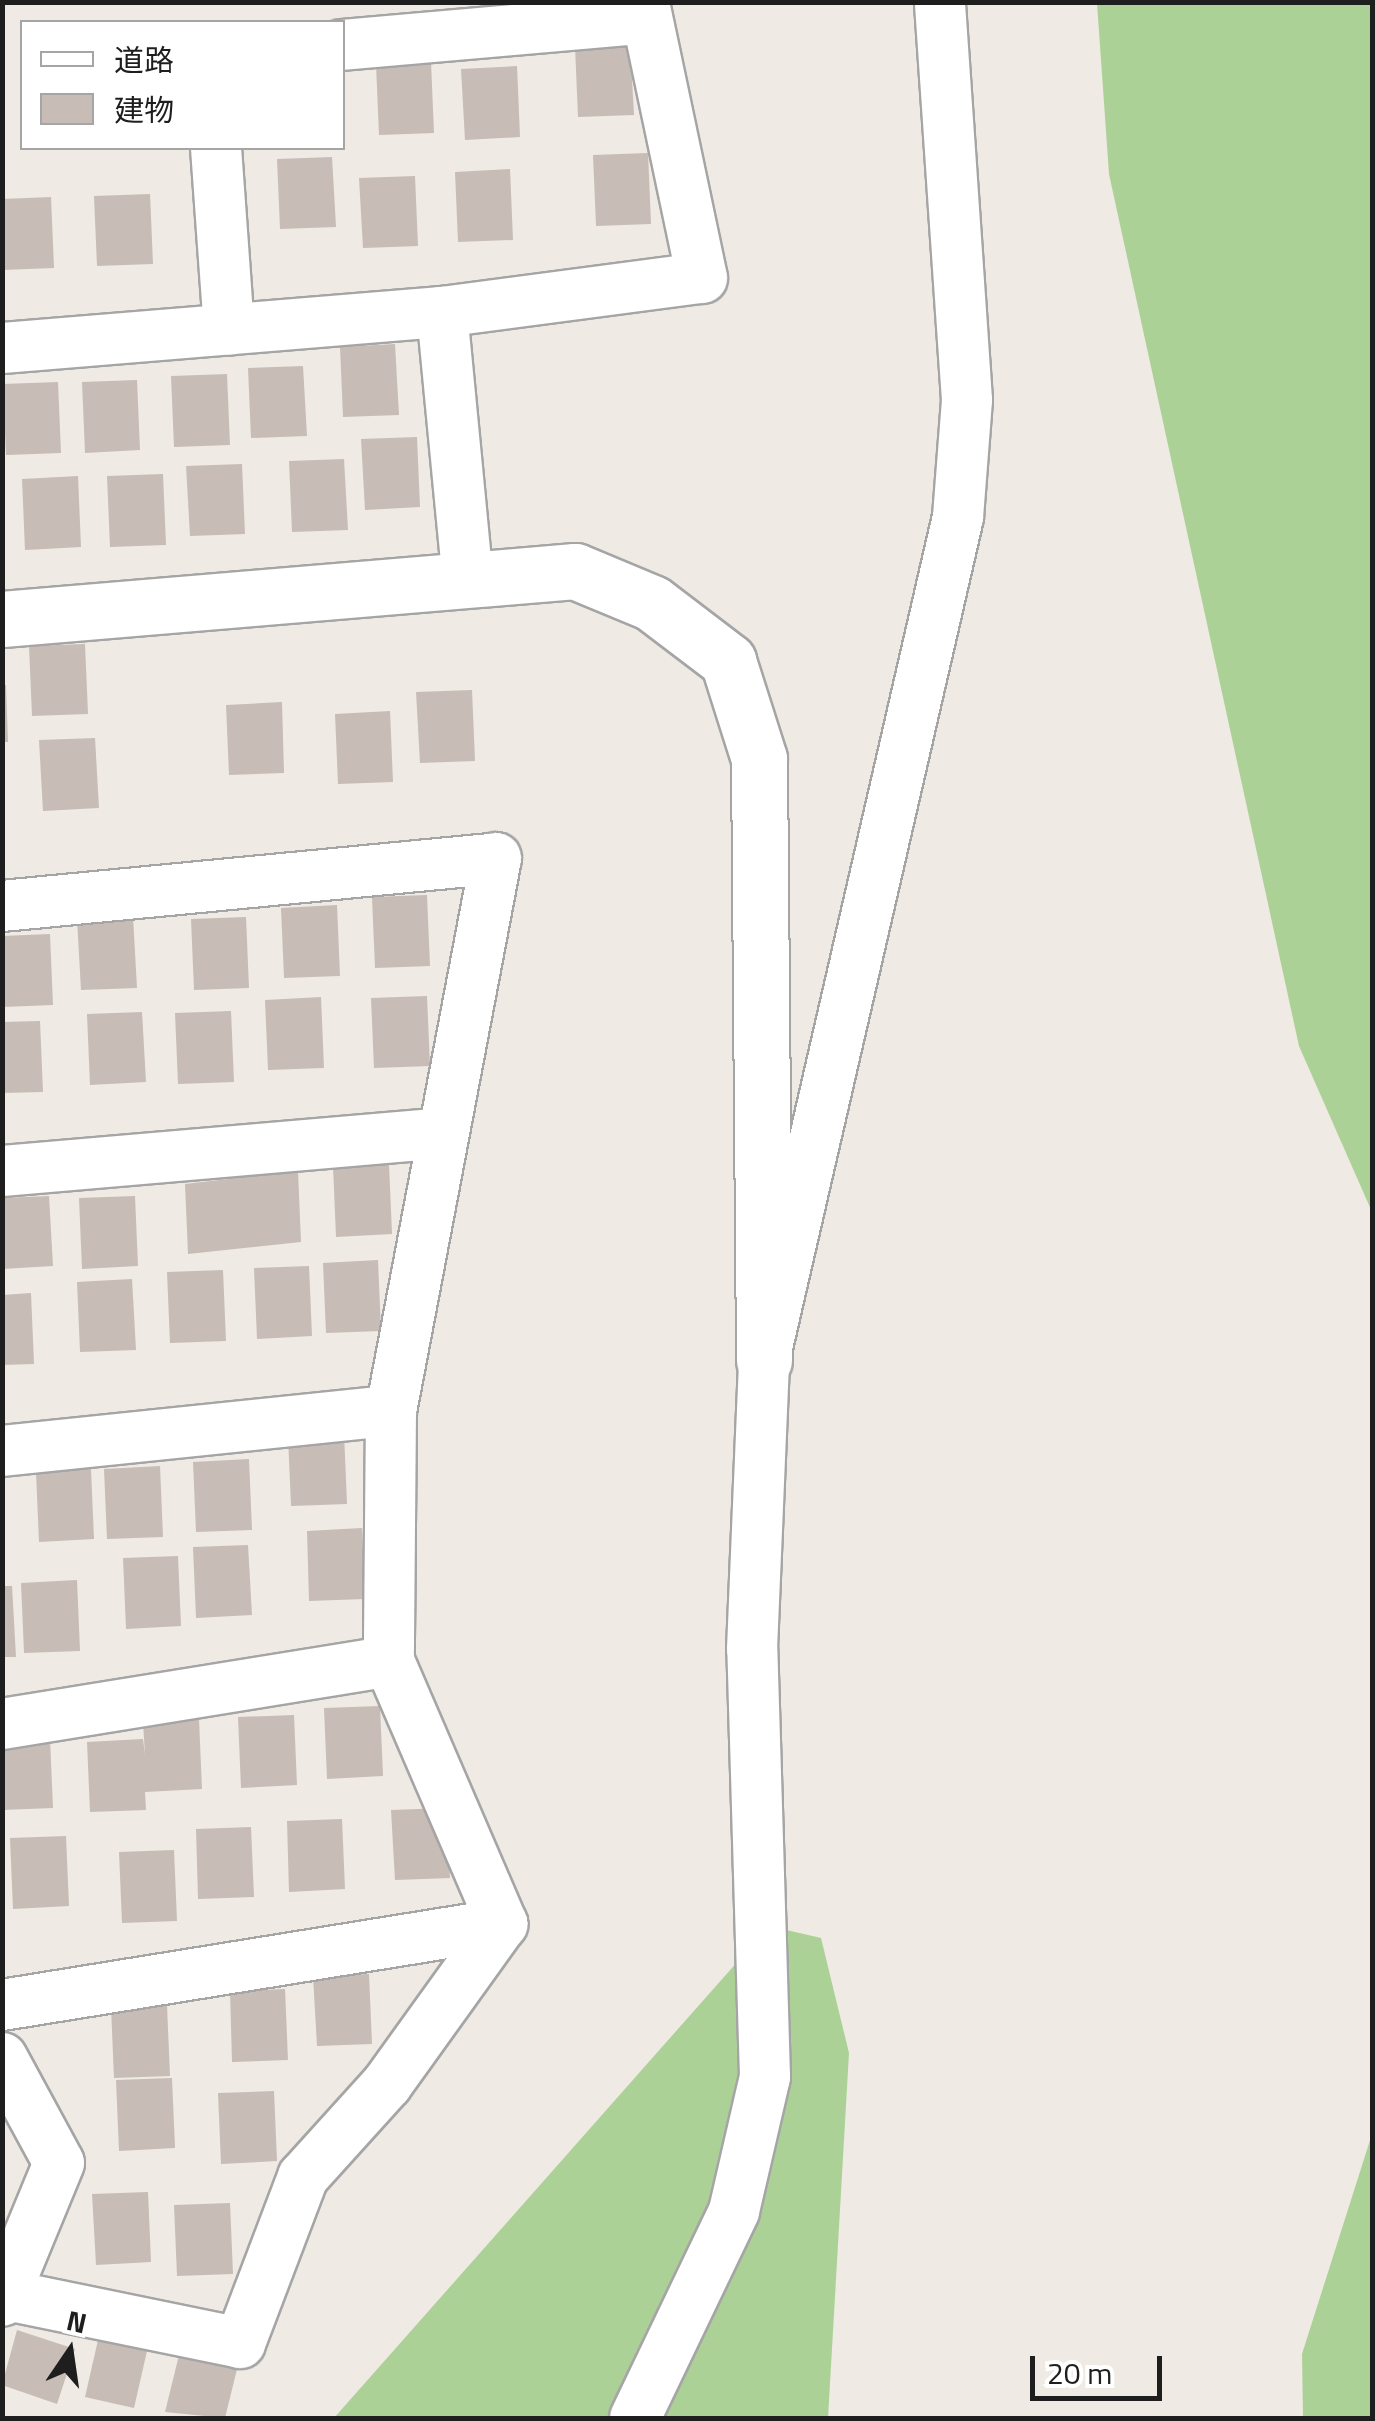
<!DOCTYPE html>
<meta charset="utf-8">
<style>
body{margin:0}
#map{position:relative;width:1375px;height:2421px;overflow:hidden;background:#efeae3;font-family:"Titillium Web","Noto Sans JP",sans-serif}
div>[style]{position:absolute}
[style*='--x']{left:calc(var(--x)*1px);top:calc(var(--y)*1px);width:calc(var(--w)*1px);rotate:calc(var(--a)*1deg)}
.forest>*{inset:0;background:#acd196}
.building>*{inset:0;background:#c7bcb6}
.roads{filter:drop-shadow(2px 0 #a5a5a5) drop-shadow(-2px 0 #a5a5a5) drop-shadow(0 2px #a5a5a5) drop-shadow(0 -2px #a5a5a5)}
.minor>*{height:50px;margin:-25px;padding:0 25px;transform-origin:25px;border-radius:25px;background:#fff}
.tertiary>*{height:55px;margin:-27.5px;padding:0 27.5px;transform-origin:27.5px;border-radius:27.5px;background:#fff}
span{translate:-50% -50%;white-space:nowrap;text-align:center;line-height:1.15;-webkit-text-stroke:10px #fff;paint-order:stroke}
.frame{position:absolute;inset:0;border:5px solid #1e1e1e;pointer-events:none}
.legend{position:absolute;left:20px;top:20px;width:325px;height:130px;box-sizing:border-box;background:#fff;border:2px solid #a5a5a5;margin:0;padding:12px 18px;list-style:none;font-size:30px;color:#1e1e1e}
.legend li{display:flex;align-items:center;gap:20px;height:50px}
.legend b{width:50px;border:2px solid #a5a5a5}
.north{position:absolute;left:20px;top:2301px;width:100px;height:100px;-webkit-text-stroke:8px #fff;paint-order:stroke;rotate:13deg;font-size:28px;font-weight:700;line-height:40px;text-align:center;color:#1e1e1e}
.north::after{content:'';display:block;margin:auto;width:35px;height:45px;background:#1e1e1e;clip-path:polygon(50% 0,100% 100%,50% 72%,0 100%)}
.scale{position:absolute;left:1030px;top:2356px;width:132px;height:45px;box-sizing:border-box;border:5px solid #1e1e1e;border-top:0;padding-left:12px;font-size:30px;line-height:35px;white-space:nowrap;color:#1e1e1e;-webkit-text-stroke:8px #fff;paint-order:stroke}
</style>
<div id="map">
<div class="forest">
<i style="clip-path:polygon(1097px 3px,1372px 3px,1372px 1212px,1299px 1046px,1109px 174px)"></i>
<i style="clip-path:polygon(769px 1926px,821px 1938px,849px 2053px,828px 2418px,334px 2418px)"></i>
<i style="clip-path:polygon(1372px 2134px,1372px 2418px,1303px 2418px,1302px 2354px)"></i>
</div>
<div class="building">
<i style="clip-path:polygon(630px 44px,634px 115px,578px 117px,575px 46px)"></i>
<i style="clip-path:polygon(431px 62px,434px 133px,379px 135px,376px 64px)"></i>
<i style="clip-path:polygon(517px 66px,520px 137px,465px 140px,461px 69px)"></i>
<i style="clip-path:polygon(648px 153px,651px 224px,596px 226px,593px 155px)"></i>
<i style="clip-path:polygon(332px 157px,336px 227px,280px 229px,277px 159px)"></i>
<i style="clip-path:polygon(510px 169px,513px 240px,458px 242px,455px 172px)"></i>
<i style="clip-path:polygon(415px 176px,418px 246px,363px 248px,359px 178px)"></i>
<i style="clip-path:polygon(150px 194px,153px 264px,97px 266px,94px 196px)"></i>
<i style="clip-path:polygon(51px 197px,54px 268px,2px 270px,2px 199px)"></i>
<i style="clip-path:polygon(395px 344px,399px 415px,343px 417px,340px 347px)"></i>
<i style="clip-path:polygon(303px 366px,307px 436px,251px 438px,248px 368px)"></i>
<i style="clip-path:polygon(227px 374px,230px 445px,174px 447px,171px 376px)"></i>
<i style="clip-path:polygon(137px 380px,140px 450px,85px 453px,82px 382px)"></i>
<i style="clip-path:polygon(58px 382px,61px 453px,6px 455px,3px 384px)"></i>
<i style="clip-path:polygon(417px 437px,420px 507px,365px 510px,361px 439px)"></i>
<i style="clip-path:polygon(344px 459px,348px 530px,292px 532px,289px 461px)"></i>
<i style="clip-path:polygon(242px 464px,245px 534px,190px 536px,186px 466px)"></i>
<i style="clip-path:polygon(163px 474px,166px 545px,110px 547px,107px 476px)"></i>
<i style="clip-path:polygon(78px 476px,81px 547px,25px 550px,22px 479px)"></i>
<i style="clip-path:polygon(85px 644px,88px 714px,32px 716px,29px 646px)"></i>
<i style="clip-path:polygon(2px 685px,6px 685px,8px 742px,2px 742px)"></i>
<i style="clip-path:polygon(472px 690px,475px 761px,420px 763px,416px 692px)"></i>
<i style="clip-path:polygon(282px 702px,284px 773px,229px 775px,226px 705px)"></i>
<i style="clip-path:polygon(390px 711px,393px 782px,338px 784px,335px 714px)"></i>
<i style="clip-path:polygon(95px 738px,99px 808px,43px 811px,39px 740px)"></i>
<i style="clip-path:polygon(427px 895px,430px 966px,375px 968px,372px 897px)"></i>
<i style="clip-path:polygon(337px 905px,340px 976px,284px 978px,281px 908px)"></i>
<i style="clip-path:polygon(133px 917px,137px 988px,81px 990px,77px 919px)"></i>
<i style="clip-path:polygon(246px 917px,249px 988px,194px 990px,191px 919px)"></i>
<i style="clip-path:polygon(50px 934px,53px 1005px,2px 1007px,2px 936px)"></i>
<i style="clip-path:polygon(427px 996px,430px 1066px,374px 1068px,371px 998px)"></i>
<i style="clip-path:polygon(321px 997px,324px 1068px,268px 1070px,265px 1000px)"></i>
<i style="clip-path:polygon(231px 1011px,234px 1082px,178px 1084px,175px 1013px)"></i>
<i style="clip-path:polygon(142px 1012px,146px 1082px,90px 1085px,87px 1014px)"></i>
<i style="clip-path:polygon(40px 1021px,43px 1092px,2px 1093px,2px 1022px)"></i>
<i style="clip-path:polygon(389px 1164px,392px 1234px,336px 1237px,333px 1166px)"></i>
<i style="clip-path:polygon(298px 1171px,301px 1242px,188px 1254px,185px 1184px)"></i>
<i style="clip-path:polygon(49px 1196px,53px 1266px,2px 1269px,2px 1198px)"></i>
<i style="clip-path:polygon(135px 1196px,138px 1266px,82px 1269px,79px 1198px)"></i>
<i style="clip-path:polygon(378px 1260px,381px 1331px,326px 1333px,323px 1263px)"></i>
<i style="clip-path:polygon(309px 1266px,312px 1336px,257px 1339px,254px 1268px)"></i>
<i style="clip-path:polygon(223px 1270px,226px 1341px,170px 1343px,167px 1272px)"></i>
<i style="clip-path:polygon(132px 1279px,136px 1350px,80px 1352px,77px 1282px)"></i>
<i style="clip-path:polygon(31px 1293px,34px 1364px,2px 1365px,2px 1295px)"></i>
<i style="clip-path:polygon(344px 1433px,347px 1504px,291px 1506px,288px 1436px)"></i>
<i style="clip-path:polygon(249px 1459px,252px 1530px,196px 1532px,193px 1462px)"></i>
<i style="clip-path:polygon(160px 1466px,163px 1537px,107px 1539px,104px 1469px)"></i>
<i style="clip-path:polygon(91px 1469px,94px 1539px,39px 1542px,36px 1472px)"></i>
<i style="clip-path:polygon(362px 1528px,365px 1599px,309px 1601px,307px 1531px)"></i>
<i style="clip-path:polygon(248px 1545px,252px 1615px,196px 1618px,193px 1547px)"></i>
<i style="clip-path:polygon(178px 1556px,181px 1626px,126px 1629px,123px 1558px)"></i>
<i style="clip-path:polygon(77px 1580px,80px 1651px,24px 1653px,21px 1583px)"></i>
<i style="clip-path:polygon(2px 1586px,12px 1586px,16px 1657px,2px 1657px)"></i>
<i style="clip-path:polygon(380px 1706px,383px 1776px,327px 1779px,324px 1708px)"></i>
<i style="clip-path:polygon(294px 1715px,297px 1785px,241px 1788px,238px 1717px)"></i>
<i style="clip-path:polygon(199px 1719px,202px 1789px,145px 1792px,146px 1810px,90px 1812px,87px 1742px,143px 1739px,145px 1755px,143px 1722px)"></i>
<i style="clip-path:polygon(50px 1738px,53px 1808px,2px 1810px,2px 1740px)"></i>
<i style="clip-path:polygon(447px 1808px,450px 1878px,395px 1880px,391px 1810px)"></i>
<i style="clip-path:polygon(342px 1819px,345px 1889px,289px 1892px,287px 1821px)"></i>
<i style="clip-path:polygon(251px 1827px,254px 1897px,198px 1899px,196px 1829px)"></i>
<i style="clip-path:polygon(66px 1836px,69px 1906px,13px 1909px,10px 1838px)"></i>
<i style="clip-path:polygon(174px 1850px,177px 1921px,122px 1923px,119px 1852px)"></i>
<i style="clip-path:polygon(369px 1974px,372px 2044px,317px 2046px,313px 1976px)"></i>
<i style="clip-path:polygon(285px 1989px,288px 2060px,232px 2062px,230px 1991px)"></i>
<i style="clip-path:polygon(167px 2005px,170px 2076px,114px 2078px,111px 2007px)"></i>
<i style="clip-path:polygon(172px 2078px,175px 2148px,119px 2151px,116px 2080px)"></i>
<i style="clip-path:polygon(274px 2091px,277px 2161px,221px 2164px,218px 2093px)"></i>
<i style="clip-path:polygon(148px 2192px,151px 2262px,96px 2265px,92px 2194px)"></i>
<i style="clip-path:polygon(230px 2203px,233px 2274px,177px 2276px,174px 2205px)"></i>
<i style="clip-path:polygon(17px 2330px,75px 2349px,57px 2404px,2px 2385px)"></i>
<i style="clip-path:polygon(98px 2340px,147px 2351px,134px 2408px,85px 2397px)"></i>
<i style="clip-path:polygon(181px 2347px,239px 2361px,225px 2418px,165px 2412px)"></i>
</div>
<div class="roads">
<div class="minor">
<i style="--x:342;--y:45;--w:301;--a:-5"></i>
<i style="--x:216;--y:148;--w:182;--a:85.9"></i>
<i style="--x:442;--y:312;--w:271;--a:84.5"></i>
<i style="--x:2;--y:348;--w:441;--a:-4.7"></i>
<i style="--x:442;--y:312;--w:262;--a:-7.5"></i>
<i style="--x:702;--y:278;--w:282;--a:-101.9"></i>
<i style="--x:2;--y:906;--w:496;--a:-5.5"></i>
<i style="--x:496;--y:858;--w:563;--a:100.75"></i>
<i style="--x:391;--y:1411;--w:250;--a:90.5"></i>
<i style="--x:389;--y:1661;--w:286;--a:66.7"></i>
<i style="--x:2;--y:1171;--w:438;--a:-4.9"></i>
<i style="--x:2;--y:1451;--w:391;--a:-5.9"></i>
<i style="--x:2;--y:1724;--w:392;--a:-9.2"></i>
<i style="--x:2;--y:2005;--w:507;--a:-9.2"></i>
<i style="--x:2;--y:2058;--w:119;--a:61.5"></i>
<i style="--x:59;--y:2163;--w:149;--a:112.4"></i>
<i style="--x:7;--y:2295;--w:238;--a:11.6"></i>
<i style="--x:240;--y:2343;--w:178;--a:-69.2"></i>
<i style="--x:303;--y:2177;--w:125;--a:-47.9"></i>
<i style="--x:387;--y:2084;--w:197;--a:-54.3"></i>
<i style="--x:635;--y:2418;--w:229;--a:-64.4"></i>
<i style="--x:734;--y:2211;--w:138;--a:-77"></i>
<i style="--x:765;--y:2077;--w:428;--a:-91.7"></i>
<i style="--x:752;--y:1649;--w:289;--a:-87.6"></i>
<i style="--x:764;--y:1360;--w:865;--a:-77.04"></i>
<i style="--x:958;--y:517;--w:117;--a:-85.6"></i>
<i style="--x:967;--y:400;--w:399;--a:-93.9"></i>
</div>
<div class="tertiary">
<i style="--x:2;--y:619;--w:575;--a:-4.79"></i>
<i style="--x:575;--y:571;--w:83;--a:22.6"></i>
<i style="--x:652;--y:603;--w:96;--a:37.3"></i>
<i style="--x:728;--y:661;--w:103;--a:72.4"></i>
<i style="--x:759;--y:759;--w:601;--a:89.52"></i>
</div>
</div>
<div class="frame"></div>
<ul class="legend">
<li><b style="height:12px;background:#fff"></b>道路</li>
<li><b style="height:28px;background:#c7bcb6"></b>建物</li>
</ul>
<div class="north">N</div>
<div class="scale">20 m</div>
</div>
